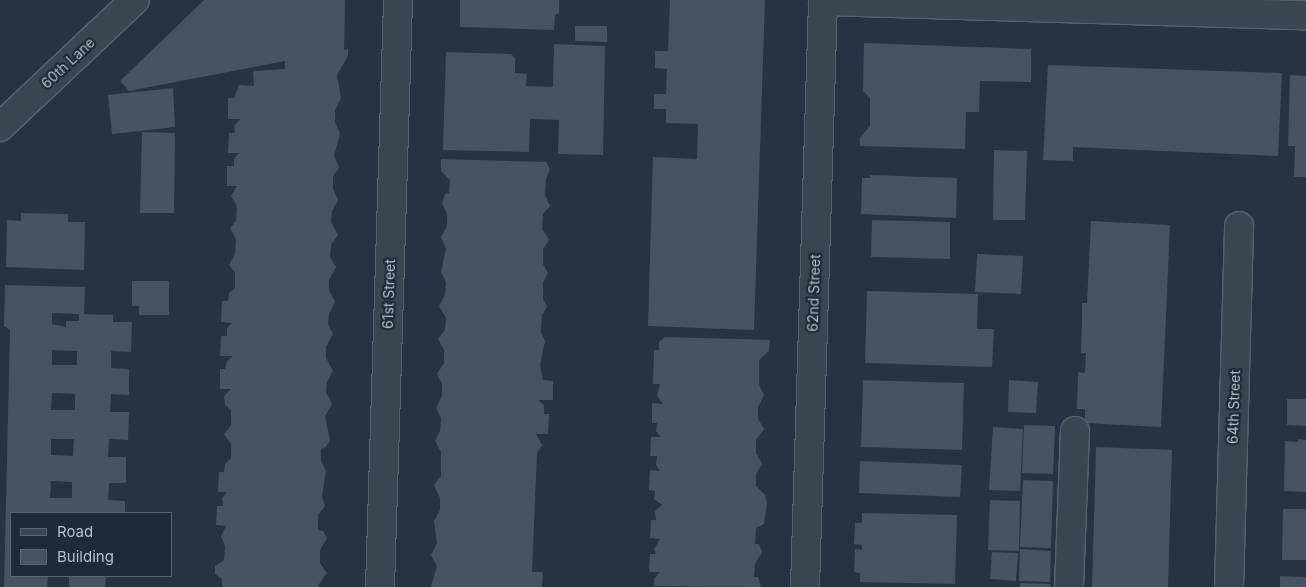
<!DOCTYPE html>
<style>
body{margin:0}
#map{position:relative;width:1306px;height:587px;overflow:hidden;background:#283242;font-family:Inter,sans-serif}
div>[style]{position:absolute}
[style*='--x']{left:calc(var(--x)*1px);top:calc(var(--y)*1px);width:calc(var(--w)*1px);rotate:calc(var(--a)*1deg)}
.building>*{inset:0;background:#475263}
.roads{filter:drop-shadow(1px 0 #5a626f) drop-shadow(-1px 0 #5a626f) drop-shadow(0 1px #5a626f) drop-shadow(0 -1px #5a626f)}
.minor>*{height:28px;margin:-14px;padding:0 14px;transform-origin:14px;border-radius:14px;background:#3c4451}
span{translate:-50% -50%;white-space:nowrap;text-align:center;line-height:1.15;-webkit-text-stroke:4.5px #202937;paint-order:stroke}
.street-label{font-size:14px;color:#b9bfcb}
.legend{position:absolute;left:10px;top:512px;width:162px;height:65px;box-sizing:border-box;background:#202937;border:1px solid #5d6572;margin:0;padding:6px 9px;list-style:none;font-size:15px;color:#b9bfcb}
.legend li{display:flex;align-items:center;gap:10px;height:25px}
.legend b{width:25px;border:1px solid #5d6572}
</style>
<div id="map">
<div class="building">
<i style="clip-path:polygon(204px 0,345px 0,344px 50px,348px 49px,348px 56px,337px 75px,341px 98px,335px 110px,335px 122px,340px 134px,334px 156px,339px 167px,333px 177px,333px 189px,338px 200px,332px 211px,331px 222px,338px 235px,331px 245px,330px 257px,336px 267px,329px 280px,329px 290px,335px 302px,329px 314px,328px 324px,333px 334px,326px 347px,326px 358px,333px 371px,327px 382px,326px 392px,332px 404px,325px 416px,330px 440px,326px 447px,321px 449px,321px 461px,326px 471px,322px 496px,325px 506px,318px 515px,318px 530px,323px 531px,327px 538px,320px 550px,320px 563px,327px 573px,317px 587px,222px 587px,222px 579px,215px 574px,215px 566px,224px 560px,225px 546px,221px 536px,226px 526px,216px 525px,217px 506px,223px 506px,222px 498px,227px 492px,218px 492px,219px 472px,224px 472px,225px 464px,231px 458px,231px 444px,224px 434px,231px 425px,231px 410px,225px 405px,224px 396px,231px 389px,220px 389px,220px 369px,225px 369px,227px 361px,233px 356px,220px 356px,221px 336px,227px 336px,227px 328px,232px 323px,221px 322px,222px 301px,228px 301px,229px 293px,235px 288px,235px 273px,229px 265px,235px 254px,236px 239px,230px 228px,236px 221px,237px 206px,231px 196px,237px 186px,227px 186px,227px 166px,234px 166px,234px 159px,239px 153px,228px 153px,229px 133px,235px 133px,234px 126px,240px 119px,228px 119px,228px 98px,234px 98px,239px 85px,254px 86px,253px 71px,285px 69px,285px 61px,129px 91px,120px 81px)"></i>
<i style="clip-path:polygon(460px 0,559px 0,559px 13px,555px 15px,554px 30px,460px 27px)"></i>
<i style="clip-path:polygon(670px 0,765px 0,754px 330px,648px 326px,653px 157px,697px 159px,698px 124px,666px 123px,666px 109px,654px 109px,654px 94px,666px 94px,667px 69px,655px 68px,655px 51px,668px 51px)"></i>
<i style="clip-path:polygon(575px 26px,607px 26px,607px 42px,575px 41px)"></i>
<i style="clip-path:polygon(864px 43px,1031px 49px,1031px 82px,980px 81px,979px 112px,966px 112px,965px 149px,860px 146px,860px 138px,870px 126px,870px 98px,863px 91px)"></i>
<i style="clip-path:polygon(554px 44px,605px 46px,603px 155px,558px 154px,559px 120px,530px 119px,529px 152px,443px 150px,446px 52px,511px 54px,515px 58px,515px 73px,527px 74px,526px 86px,553px 87px)"></i>
<i style="clip-path:polygon(1048px 65px,1282px 73px,1278px 156px,1073px 147px,1073px 161px,1043px 160px)"></i>
<i style="clip-path:polygon(1290px 75px,1306px 76px,1306px 177px,1294px 177px,1295px 146px,1288px 146px)"></i>
<i style="clip-path:polygon(173px 88px,175px 127px,112px 134px,108px 95px)"></i>
<i style="clip-path:polygon(142px 132px,175px 133px,174px 213px,140px 213px)"></i>
<i style="clip-path:polygon(994px 150px,1027px 151px,1025px 220px,993px 220px)"></i>
<i style="clip-path:polygon(441px 159px,546px 162px,550px 169px,546px 179px,545px 195px,550px 206px,543px 214px,542px 229px,549px 240px,543px 249px,543px 264px,548px 273px,543px 282px,543px 299px,547px 307px,542px 315px,541px 332px,545px 341px,540px 365px,543px 380px,553px 381px,553px 400px,538px 400px,544px 405px,544px 414px,549px 414px,548px 434px,536px 434px,542px 445px,537px 453px,532px 572px,543px 572px,542px 587px,431px 587px,437px 566px,431px 555px,437px 543px,434px 521px,440px 510px,440px 498px,434px 485px,441px 476px,441px 452px,435px 441px,440px 431px,441px 418px,436px 408px,442px 396px,442px 384px,437px 374px,444px 363px,444px 350px,438px 339px,445px 330px,446px 318px,439px 306px,445px 295px,446px 282px,441px 272px,446px 249px,441px 237px,447px 226px,447px 214px,442px 203px,445px 194px,449px 193px,450px 180px,441px 171px)"></i>
<i style="clip-path:polygon(870px 175px,957px 178px,956px 218px,861px 214px,862px 178px,870px 178px)"></i>
<i style="clip-path:polygon(21px 213px,68px 214px,68px 222px,85px 222px,84px 270px,6px 267px,7px 220px,21px 221px)"></i>
<i style="clip-path:polygon(872px 220px,950px 222px,950px 259px,871px 257px)"></i>
<i style="clip-path:polygon(1091px 221px,1170px 225px,1161px 427px,1085px 423px,1085px 409px,1077px 409px,1078px 372px,1085px 373px,1086px 353px,1081px 353px,1082px 322px,1082px 303px,1087px 303px)"></i>
<i style="clip-path:polygon(977px 254px,1023px 256px,1021px 294px,975px 292px)"></i>
<i style="clip-path:polygon(132px 281px,169px 281px,169px 315px,139px 315px,139px 306px,132px 306px)"></i>
<i style="clip-path:polygon(evenodd,5px 285px,85px 287px,84px 314px,113px 315px,113px 322px,132px 322px,131px 352px,111px 351px,111px 368px,129px 369px,129px 395px,111px 394px,110px 412px,129px 412px,128px 440px,109px 439px,108px 457px,126px 457px,126px 483px,109px 483px,108px 500px,125px 501px,125px 513px,11px 513px,11px 576px,48px 576px,47px 587px,4px 587px,10px 330px,4px 326px,5px 285px,52px 313px,79px 314px,79px 321px,66px 321px,66px 327px,52px 324px,52px 313px,5px 285px,52px 350px,77px 351px,77px 365px,52px 365px,52px 350px,5px 285px,52px 393px,75px 394px,75px 410px,51px 410px,52px 393px,5px 285px,51px 439px,74px 439px,73px 456px,51px 455px,51px 439px,5px 285px,51px 481px,72px 482px,72px 498px,50px 498px,51px 481px)"></i>
<i style="clip-path:polygon(867px 291px,978px 294px,977px 329px,994px 329px,992px 367px,865px 363px)"></i>
<i style="clip-path:polygon(665px 337px,770px 340px,769px 351px,759px 360px,759px 384px,764px 395px,758px 407px,758px 419px,764px 429px,756px 440px,756px 453px,762px 464px,756px 474px,756px 486px,765px 495px,767px 503px,764px 524px,756px 528px,755px 544px,759px 544px,762px 552px,755px 564px,754px 577px,758px 577px,761px 587px,654px 586px,654px 579px,660px 572px,649px 572px,650px 554px,656px 554px,654px 549px,660px 539px,650px 538px,651px 520px,656px 520px,655px 511px,662px 505px,654px 499px,655px 491px,649px 490px,650px 470px,660px 471px,656px 465px,657px 456px,650px 456px,651px 437px,661px 437px,656px 431px,657px 423px,652px 423px,652px 403px,663px 404px,657px 396px,660px 384px,653px 384px,654px 350px,659px 350px,659px 342px)"></i>
<i style="clip-path:polygon(863px 380px,964px 383px,962px 450px,861px 447px)"></i>
<i style="clip-path:polygon(1009px 380px,1038px 382px,1036px 413px,1008px 412px)"></i>
<i style="clip-path:polygon(1287px 399px,1306px 399px,1306px 426px,1287px 425px)"></i>
<i style="clip-path:polygon(1024px 425px,1055px 426px,1053px 474px,1022px 473px)"></i>
<i style="clip-path:polygon(993px 427px,1023px 429px,1020px 491px,989px 490px)"></i>
<i style="clip-path:polygon(1298px 439px,1306px 440px,1306px 492px,1284px 491px,1285px 441px,1298px 442px)"></i>
<i style="clip-path:polygon(1096px 447px,1172px 450px,1168px 587px,1092px 587px)"></i>
<i style="clip-path:polygon(860px 461px,962px 465px,960px 497px,859px 493px)"></i>
<i style="clip-path:polygon(1023px 480px,1053px 481px,1051px 548px,1020px 547px)"></i>
<i style="clip-path:polygon(990px 500px,1020px 501px,1019px 551px,988px 550px)"></i>
<i style="clip-path:polygon(1283px 509px,1306px 509px,1306px 560px,1282px 560px)"></i>
<i style="clip-path:polygon(862px 513px,957px 515px,955px 584px,860px 582px,860px 573px,854px 572px,855px 549px,862px 550px,862px 545px,854px 544px,855px 523px,862px 523px)"></i>
<i style="clip-path:polygon(1020px 549px,1051px 551px,1050px 582px,1019px 581px)"></i>
<i style="clip-path:polygon(992px 552px,1018px 553px,1016px 581px,990px 579px)"></i>
<i style="clip-path:polygon(69px 576px,106px 576px,105px 587px,69px 587px)"></i>
<i style="clip-path:polygon(1280px 576px,1306px 577px,1306px 587px,1280px 587px)"></i>
<i style="clip-path:polygon(1020px 583px,1051px 584px,1050px 587px,1020px 587px)"></i>
</div>
<div class="roads">
<div class="minor">
<i style="--x:823;--y:1;--w:483;--a:1.7"></i>
<i style="--x:0;--y:127;--w:185;--a:-43.3"></i>
<i style="--x:380;--y:587;--w:587;--a:-88.24"></i>
<i style="--x:805;--y:587;--w:587;--a:-88.24"></i>
<i style="--x:1069;--y:587;--w:156;--a:-87.8"></i>
<i style="--x:1229;--y:587;--w:361;--a:-88.4"></i>
</div>
</div>
<div class="street-label">
<span style="left:68px;top:63px;rotate:-43deg">60th Lane</span>
<span style="left:814px;top:293px;rotate:-88deg">62nd Street</span>
<span style="left:389px;top:294px;rotate:-88deg">61st Street</span>
<span style="left:1234px;top:407px;rotate:-88deg">64th Street</span>
</div>
<ul class="legend">
<li><b style="height:6px;background:#3c4451"></b>Road</li>
<li><b style="height:14px;background:#475263"></b>Building</li>
</ul>
</div>
